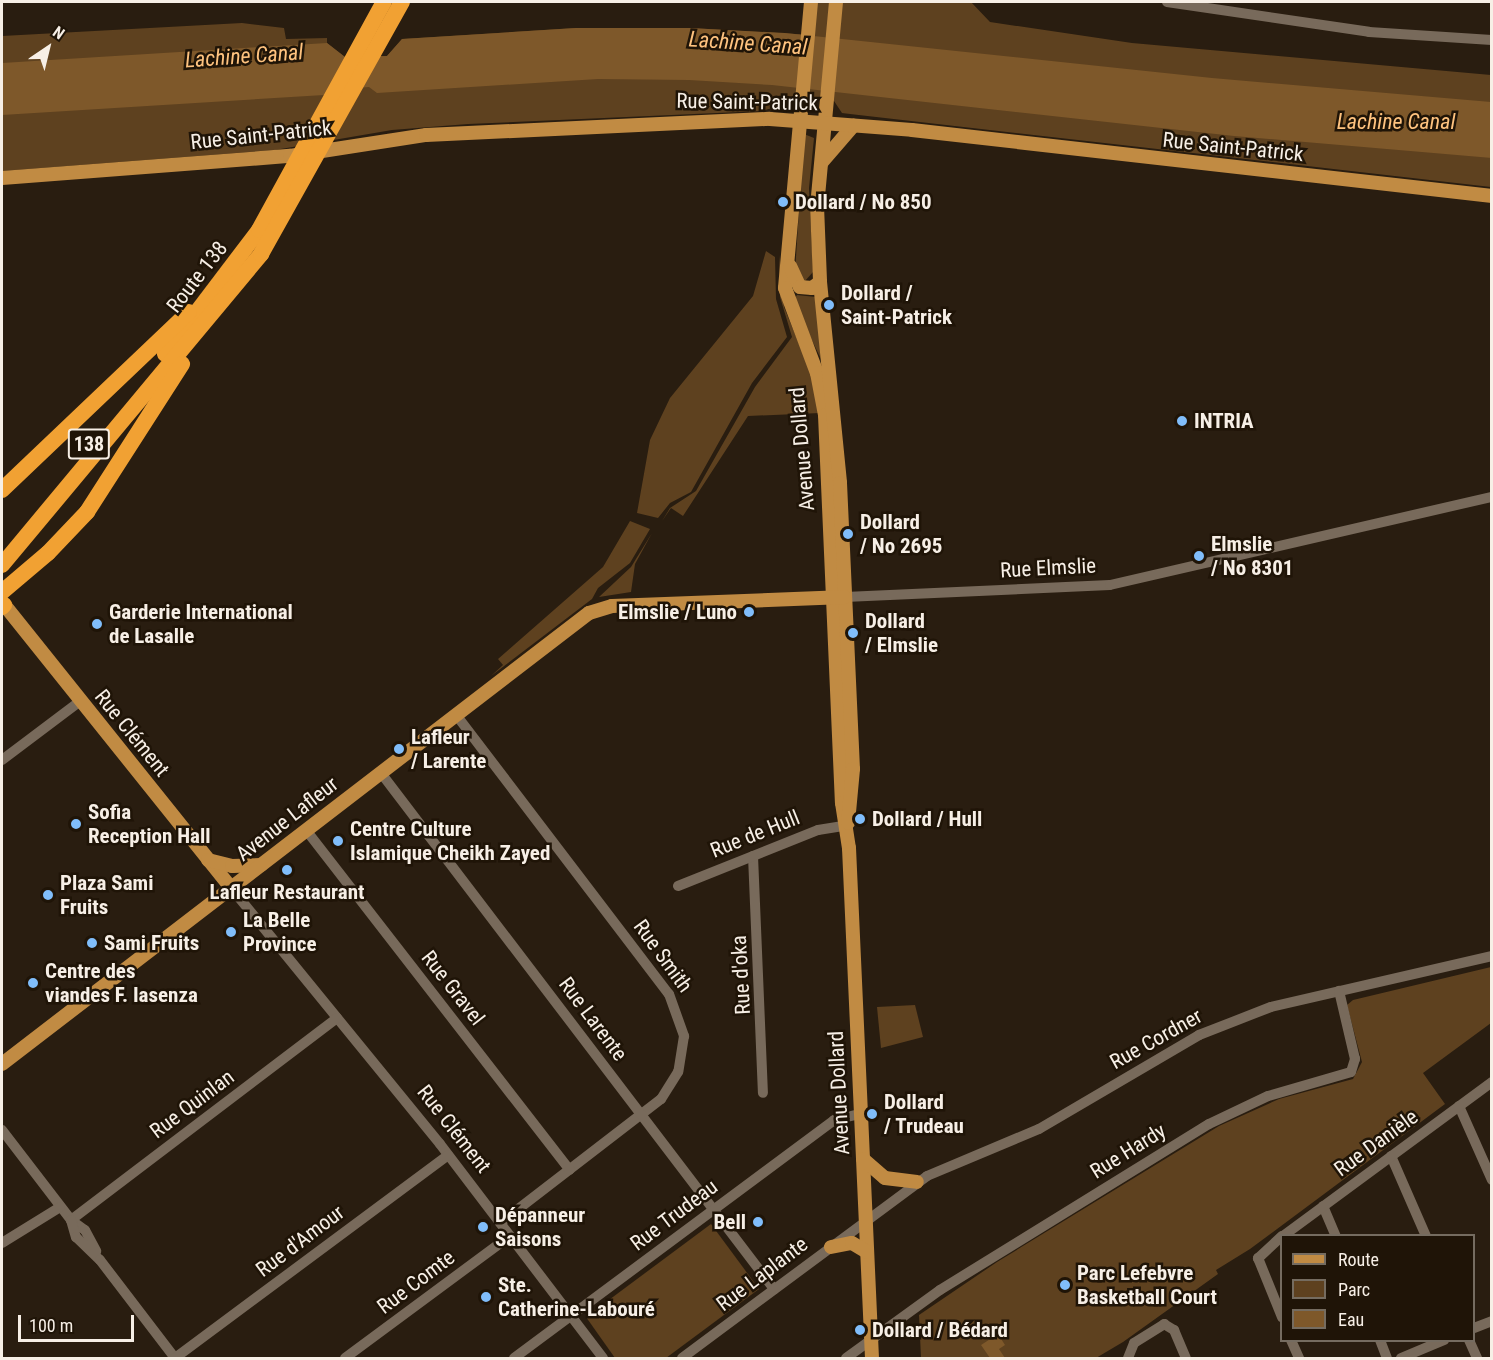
<!DOCTYPE html>
<meta charset="utf-8">
<style>
body{margin:0}
#map{position:relative;width:1493px;height:1360px;overflow:hidden;background:#291d10;font-family:"Roboto Condensed",sans-serif}
div>[style]{position:absolute}
[style*='--x']{left:calc(var(--x)*1px);top:calc(var(--y)*1px);width:calc(var(--w)*1px);rotate:calc(var(--a)*1deg)}
.green>*{inset:0;background:#5e411f}
.water>*{inset:0;background:#7e582a}
.minor>*{height:10px;margin:-5px;padding:0 5px;transform-origin:5px;border-radius:5px;background:#786a5b}
.major>*{height:14px;margin:-7px;padding:0 7px;transform-origin:7px;border-radius:7px;background:#c18b43}
.highway>*{height:16px;margin:-8px;padding:0 8px;transform-origin:8px;border-radius:8px;background:#f1a133}
.dots>*{width:16px;height:16px;translate:-50% -50%;box-sizing:border-box;border:3px solid #1f1407;border-radius:50%}
span{translate:-50% -50%;white-space:nowrap;text-align:center;line-height:1.15;-webkit-text-stroke:5px #1f1407;paint-order:stroke}
.shield-label span{padding:2px 4px;background:#1f1407;border:2px solid;border-radius:4px;-webkit-text-stroke-width:0}
.shield-label{font-size:20px;color:#f7efe6;font-weight:700}
.street-label{font-size:21px;color:#f7efe6}
.poi-label{font-size:21px;color:#f7efe6;font-weight:700}
.left{translate:0 -50%;text-align:left}
.right{translate:-100% -50%;text-align:right}
.water-label{font-size:22px;color:#ffc37f;font-style:italic}
.frame{position:absolute;inset:0;border:3px solid #f7efe6;pointer-events:none}
.legend{position:absolute;left:1280px;top:1234px;width:195px;height:108px;box-sizing:border-box;background:#1f1407;border:2px solid #756c60;margin:0;padding:8px 10px;list-style:none;font-size:18px;color:#f7efe6}
.legend li{display:flex;align-items:center;gap:12px;height:30px}
.legend b{width:30px;border:2px solid #756c60}
.north{position:absolute;left:18px;top:18px;width:60px;height:60px;-webkit-text-stroke:4px #1f1407;paint-order:stroke;rotate:35deg;font-size:16px;font-weight:700;line-height:24px;text-align:center;color:#f7efe6}
.north::after{content:'';display:block;margin:auto;width:21px;height:27px;background:#f7efe6;clip-path:polygon(50% 0,100% 100%,50% 72%,0 100%)}
.scale{position:absolute;left:18px;top:1315px;width:116px;height:27px;box-sizing:border-box;border:3px solid #f7efe6;border-top:0;padding-left:8px;font-size:18px;line-height:21px;white-space:nowrap;color:#f7efe6;-webkit-text-stroke:4px #1f1407;paint-order:stroke}
</style>
<div id="map">
<div class="green">
<i style="clip-path:polygon(816px 2px,971px 2px,990px 22px,1132px 43px,1491px 75px,1491px 187px,850px 114px,842px 113px,834px 101px,793px 96px,782px 105px,762px 111px,468px 124px,392px 130px,275px 150px,2px 171px,2px 36px,242px 23px,284px 28px,286px 39px,327px 38px,327px 43px,345px 57px,387px 56px,402px 39px,576px 28px,690px 28px,813px 35px)"></i>
<i style="clip-path:polygon(804px 134px,814px 138px,809px 188px,813px 272px,805px 281px,795px 272px)"></i>
<i style="clip-path:polygon(766px 251px,775px 257px,776px 299px,787px 337px,752px 383px,691px 492px,670px 503px,658px 518px,637px 513px,650px 440px,670px 398px,753px 296px)"></i>
<i style="clip-path:polygon(779px 255px,784px 307px,814px 381px,820px 413px,748px 416px,683px 516px,671px 508px,662px 521px,670px 508px,696px 491px,755px 387px,792px 337px,780px 297px)"></i>
<i style="clip-path:polygon(797px 295px,816px 297px,821px 359px,793px 301px)"></i>
<i style="clip-path:polygon(630px 521px,650px 529px,630px 563px,598px 588px,592px 599px,491px 676px,503px 665px,498px 659px,603px 567px)"></i>
<i style="clip-path:polygon(652px 533px,635px 564px,631px 592px,599px 597px,631px 567px)"></i>
<i style="clip-path:polygon(1491px 967px,1491px 1023px,1423px 1073px,1445px 1104px,1250px 1249px,1216px 1270px,1218px 1274px,1123px 1342px,1096px 1358px,921px 1358px,919px 1315px,997px 1262px,1219px 1126px,1279px 1099px,1353px 1079px,1362px 1062px,1347px 1005px,1353px 1000px)"></i>
<i style="clip-path:polygon(915px 1005px,923px 1037px,881px 1048px,877px 1007px)"></i>
<i style="clip-path:polygon(711px 1224px,759px 1289px,666px 1358px,615px 1358px,586px 1317px)"></i>
</div>
<div class="water">
<i style="clip-path:polygon(576px 28px,690px 28px,785px 33px,1212px 78px,1491px 102px,1492px 158px,1234px 136px,772px 85px,689px 80px,598px 79px,377px 93px,369px 87px,343px 89px,324px 95px,2px 115px,2px 63px,327px 43px,345px 57px,387px 56px,402px 39px)"></i>
<i style="clip-path:polygon(998px 1334px,1005px 1345px,999px 1349px,1005px 1358px,990px 1358px,981px 1345px)"></i>
</div>
<div class="minor">
<i style="--x:1167;--y:2;--w:204;--a:8.4"></i>
<i style="--x:1369;--y:32;--w:123;--a:3.7"></i>
<i style="--x:845;--y:597;--w:265;--a:-2.6"></i>
<i style="--x:1110;--y:585;--w:392;--a:-13"></i>
<i style="--x:457;--y:716;--w:350;--a:52.7"></i>
<i style="--x:669;--y:994;--w:45;--a:70.3"></i>
<i style="--x:684;--y:1036;--w:36;--a:99"></i>
<i style="--x:678;--y:1072;--w:32;--a:122"></i>
<i style="--x:661;--y:1099;--w:203;--a:142.4"></i>
<i style="--x:2;--y:760;--w:96;--a:-37"></i>
<i style="--x:381;--y:773;--w:649;--a:52.71"></i>
<i style="--x:306;--y:830;--w:430;--a:52.2"></i>
<i style="--x:753;--y:856;--w:237;--a:87.6"></i>
<i style="--x:678;--y:886;--w:151;--a:-21.8"></i>
<i style="--x:818;--y:830;--w:30;--a:-9"></i>
<i style="--x:232;--y:889;--w:329;--a:50.8"></i>
<i style="--x:440;--y:1144;--w:269;--a:52.7"></i>
<i style="--x:1459;--y:1106;--w:81;--a:66"></i>
<i style="--x:2;--y:1130;--w:113;--a:52.5"></i>
<i style="--x:71;--y:1220;--w:17;--a:36"></i>
<i style="--x:85;--y:1230;--w:24;--a:62"></i>
<i style="--x:1391;--y:1156;--w:87;--a:66.4"></i>
<i style="--x:1323;--y:1206;--w:33;--a:67"></i>
<i style="--x:71;--y:1220;--w:334;--a:-37.2"></i>
<i style="--x:71;--y:1220;--w:18;--a:74"></i>
<i style="--x:76;--y:1237;--w:33;--a:44"></i>
<i style="--x:100;--y:1260;--w:123;--a:52.6"></i>
<i style="--x:1282;--y:1236;--w:33;--a:137"></i>
<i style="--x:1258;--y:1258;--w:64;--a:67.9"></i>
<i style="--x:1283;--y:1236;--w:260;--a:-36.4"></i>
<i style="--x:2;--y:1243;--w:68;--a:-31.8"></i>
<i style="--x:1474;--y:1328;--w:19;--a:-21"></i>
<i style="--x:1291;--y:1340;--w:20;--a:66"></i>
<i style="--x:1380;--y:1340;--w:19;--a:69"></i>
<i style="--x:1469;--y:1340;--w:20;--a:66"></i>
<i style="--x:175;--y:1358;--w:340;--a:-36.6"></i>
<i style="--x:345;--y:1358;--w:205;--a:-36.5"></i>
<i style="--x:514;--y:1358;--w:399;--a:-36.6"></i>
<i style="--x:834;--y:1120;--w:28;--a:-13"></i>
<i style="--x:682;--y:1358;--w:305;--a:-36.6"></i>
<i style="--x:927;--y:1176;--w:121;--a:-22.8"></i>
<i style="--x:1039;--y:1129;--w:186;--a:-30.4"></i>
<i style="--x:1199;--y:1035;--w:77;--a:-21.3"></i>
<i style="--x:1271;--y:1007;--w:227;--a:-13"></i>
<i style="--x:846;--y:1358;--w:116;--a:-35.9"></i>
<i style="--x:940;--y:1290;--w:316;--a:-31.7"></i>
<i style="--x:1209;--y:1124;--w:65;--a:-25.4"></i>
<i style="--x:1268;--y:1096;--w:86;--a:-16.1"></i>
<i style="--x:1351;--y:1072;--w:14;--a:-73"></i>
<i style="--x:1355;--y:1059;--w:70;--a:-103.2"></i>
<i style="--x:1128;--y:1358;--w:16;--a:-68"></i>
<i style="--x:1134;--y:1343;--w:36;--a:-32"></i>
<i style="--x:1164;--y:1324;--w:12;--a:31"></i>
<i style="--x:1174;--y:1330;--w:30;--a:67"></i>
<i style="--x:1401;--y:1358;--w:47;--a:-22.7"></i>
</div>
<div class="major">
<i style="--x:811;--y:2;--w:287;--a:95.2"></i>
<i style="--x:785;--y:288;--w:91;--a:69.4"></i>
<i style="--x:817;--y:373;--w:43;--a:79.2"></i>
<i style="--x:825;--y:415;--w:388;--a:87.5"></i>
<i style="--x:842;--y:803;--w:46;--a:81.2"></i>
<i style="--x:849;--y:848;--w:511;--a:87.42"></i>
<i style="--x:836;--y:2;--w:205;--a:95.3"></i>
<i style="--x:817;--y:206;--w:76;--a:87.7"></i>
<i style="--x:820;--y:282;--w:202;--a:84.3"></i>
<i style="--x:840;--y:483;--w:286;--a:87.4"></i>
<i style="--x:853;--y:769;--w:54;--a:95.3"></i>
<i style="--x:822;--y:162;--w:48;--a:-49.3"></i>
<i style="--x:2;--y:178;--w:289;--a:-4.4"></i>
<i style="--x:290;--y:156;--w:138;--a:-8.8"></i>
<i style="--x:426;--y:135;--w:344;--a:-2.7"></i>
<i style="--x:770;--y:119;--w:142;--a:4.4"></i>
<i style="--x:912;--y:130;--w:584;--a:6.49"></i>
<i style="--x:790;--y:266;--w:23;--a:65"></i>
<i style="--x:800;--y:287;--w:12;--a:5"></i>
<i style="--x:812;--y:288;--w:10;--a:-37"></i>
<i style="--x:2;--y:602;--w:368;--a:51.3"></i>
<i style="--x:208;--y:860;--w:25;--a:14"></i>
<i style="--x:232;--y:866;--w:29;--a:-2"></i>
<i style="--x:2;--y:1064;--w:740;--a:-37.54"></i>
<i style="--x:589;--y:613;--w:24;--a:-17"></i>
<i style="--x:612;--y:606;--w:233;--a:-2.2"></i>
<i style="--x:863;--y:1159;--w:29;--a:41"></i>
<i style="--x:885;--y:1178;--w:32;--a:7"></i>
<i style="--x:831;--y:1247;--w:21;--a:-11"></i>
<i style="--x:852;--y:1243;--w:17;--a:31"></i>
</div>
<div class="highway">
<i style="--x:165;--y:354;--w:156;--a:-52.8"></i>
<i style="--x:259;--y:230;--w:260;--a:-61.3"></i>
<i style="--x:2;--y:490;--w:258;--a:-43.6"></i>
<i style="--x:2;--y:565;--w:405;--a:-50.2"></i>
<i style="--x:261;--y:254;--w:289;--a:-60.8"></i>
<i style="--x:2;--y:592;--w:60;--a:-40.3"></i>
<i style="--x:48;--y:553;--w:57;--a:-46.4"></i>
<i style="--x:87;--y:512;--w:176;--a:-57.3"></i>
<i style="--x:2;--y:607;--w:3;--a:-45"></i>
</div>
<div class="dots">
<i style="left:783px;top:202px;background:#80bdfa"></i>
<i style="left:829px;top:305px;background:#80bdfa"></i>
<i style="left:1182px;top:421px;background:#80bdfa"></i>
<i style="left:848px;top:534px;background:#80bdfa"></i>
<i style="left:1199px;top:556px;background:#80bdfa"></i>
<i style="left:749px;top:612px;background:#80bdfa"></i>
<i style="left:97px;top:624px;background:#80bdfa"></i>
<i style="left:853px;top:633px;background:#80bdfa"></i>
<i style="left:399px;top:749px;background:#80bdfa"></i>
<i style="left:860px;top:819px;background:#80bdfa"></i>
<i style="left:76px;top:824px;background:#80bdfa"></i>
<i style="left:338px;top:841px;background:#80bdfa"></i>
<i style="left:287px;top:870px;background:#80bdfa"></i>
<i style="left:48px;top:895px;background:#80bdfa"></i>
<i style="left:231px;top:932px;background:#80bdfa"></i>
<i style="left:92px;top:943px;background:#80bdfa"></i>
<i style="left:33px;top:983px;background:#80bdfa"></i>
<i style="left:872px;top:1114px;background:#80bdfa"></i>
<i style="left:758px;top:1222px;background:#80bdfa"></i>
<i style="left:483px;top:1227px;background:#80bdfa"></i>
<i style="left:1065px;top:1285px;background:#80bdfa"></i>
<i style="left:486px;top:1297px;background:#80bdfa"></i>
<i style="left:860px;top:1330px;background:#80bdfa"></i>
</div>
<div class="shield-label">
<span style="left:89px;top:444px">138</span>
</div>
<div class="street-label">
<span style="left:747px;top:102px;rotate:1deg">Rue Saint-Patrick</span>
<span style="left:261px;top:135px;rotate:-6deg">Rue Saint-Patrick</span>
<span style="left:1233px;top:147px;rotate:6deg">Rue Saint-Patrick</span>
<span style="left:197px;top:277px;rotate:-52deg">Route 138</span>
<span style="left:802px;top:449px;rotate:-95deg">Avenue Dollard</span>
<span style="left:1048px;top:568px;rotate:-3deg">Rue Elmslie</span>
<span style="left:132px;top:733px;rotate:51deg">Rue Clément</span>
<span style="left:287px;top:819px;rotate:-38deg">Avenue Lafleur</span>
<span style="left:755px;top:834px;rotate:-22deg">Rue de Hull</span>
<span style="left:663px;top:956px;rotate:54deg">Rue Smith</span>
<span style="left:741px;top:975px;rotate:-93deg">Rue d'oka</span>
<span style="left:453px;top:988px;rotate:52deg">Rue Gravel</span>
<span style="left:593px;top:1019px;rotate:53deg">Rue Larente</span>
<span style="left:1156px;top:1039px;rotate:-29deg">Rue Cordner</span>
<span style="left:839px;top:1093px;rotate:-93deg">Avenue Dollard</span>
<span style="left:192px;top:1104px;rotate:-37deg">Rue Quinlan</span>
<span style="left:454px;top:1129px;rotate:52deg">Rue Clément</span>
<span style="left:1376px;top:1143px;rotate:-36deg">Rue Danièle</span>
<span style="left:1128px;top:1151px;rotate:-32deg">Rue Hardy</span>
<span style="left:674px;top:1215px;rotate:-37deg">Rue Trudeau</span>
<span style="left:300px;top:1241px;rotate:-37deg">Rue d'Amour</span>
<span style="left:762px;top:1274px;rotate:-37deg">Rue Laplante</span>
<span style="left:416px;top:1282px;rotate:-37deg">Rue Comte</span>
</div>
<div class="poi-label">
<span class="left" style="left:795px;top:202px">Dollard / No 850</span>
<span class="left" style="left:841px;top:305px">Dollard /<br>Saint-Patrick</span>
<span class="left" style="left:1194px;top:421px">INTRIA</span>
<span class="left" style="left:860px;top:534px">Dollard<br>/ No 2695</span>
<span class="left" style="left:1211px;top:556px">Elmslie<br>/ No 8301</span>
<span class="left" style="left:109px;top:624px">Garderie International<br>de Lasalle</span>
<span class="right" style="left:737px;top:612px">Elmslie / Luno</span>
<span class="left" style="left:865px;top:633px">Dollard<br>/ Elmslie</span>
<span class="left" style="left:411px;top:749px">Lafleur<br>/ Larente</span>
<span class="left" style="left:88px;top:824px">Sofia<br>Reception Hall</span>
<span class="left" style="left:872px;top:819px">Dollard / Hull</span>
<span class="left" style="left:350px;top:841px">Centre Culture<br>Islamique Cheikh Zayed</span>
<span class="left" style="left:60px;top:895px">Plaza Sami<br>Fruits</span>
<span style="left:287px;top:892px">Lafleur Restaurant</span>
<span class="left" style="left:243px;top:932px">La Belle<br>Province</span>
<span class="left" style="left:104px;top:943px">Sami Fruits</span>
<span class="left" style="left:45px;top:983px">Centre des<br>viandes F. Iasenza</span>
<span class="left" style="left:884px;top:1114px">Dollard<br>/ Trudeau</span>
<span class="left" style="left:495px;top:1227px">Dépanneur<br>Saisons</span>
<span class="right" style="left:746px;top:1222px">Bell</span>
<span class="left" style="left:1077px;top:1285px">Parc Lefebvre<br>Basketball Court</span>
<span class="left" style="left:498px;top:1297px">Ste.<br>Catherine-Labouré</span>
<span class="left" style="left:872px;top:1330px">Dollard / Bédard</span>
</div>
<div class="water-label">
<span style="left:748px;top:43px;rotate:4deg">Lachine Canal</span>
<span style="left:244px;top:56px;rotate:-4deg">Lachine Canal</span>
<span style="left:1396px;top:122px">Lachine Canal</span>
</div>
<div class="frame"></div>
<ul class="legend">
<li><b style="height:8px;background:#c18b43"></b>Route</li>
<li><b style="height:16px;background:#5e411f"></b>Parc</li>
<li><b style="height:16px;background:#7e582a"></b>Eau</li>
</ul>
<div class="north">N</div>
<div class="scale">100 m</div>
</div>
